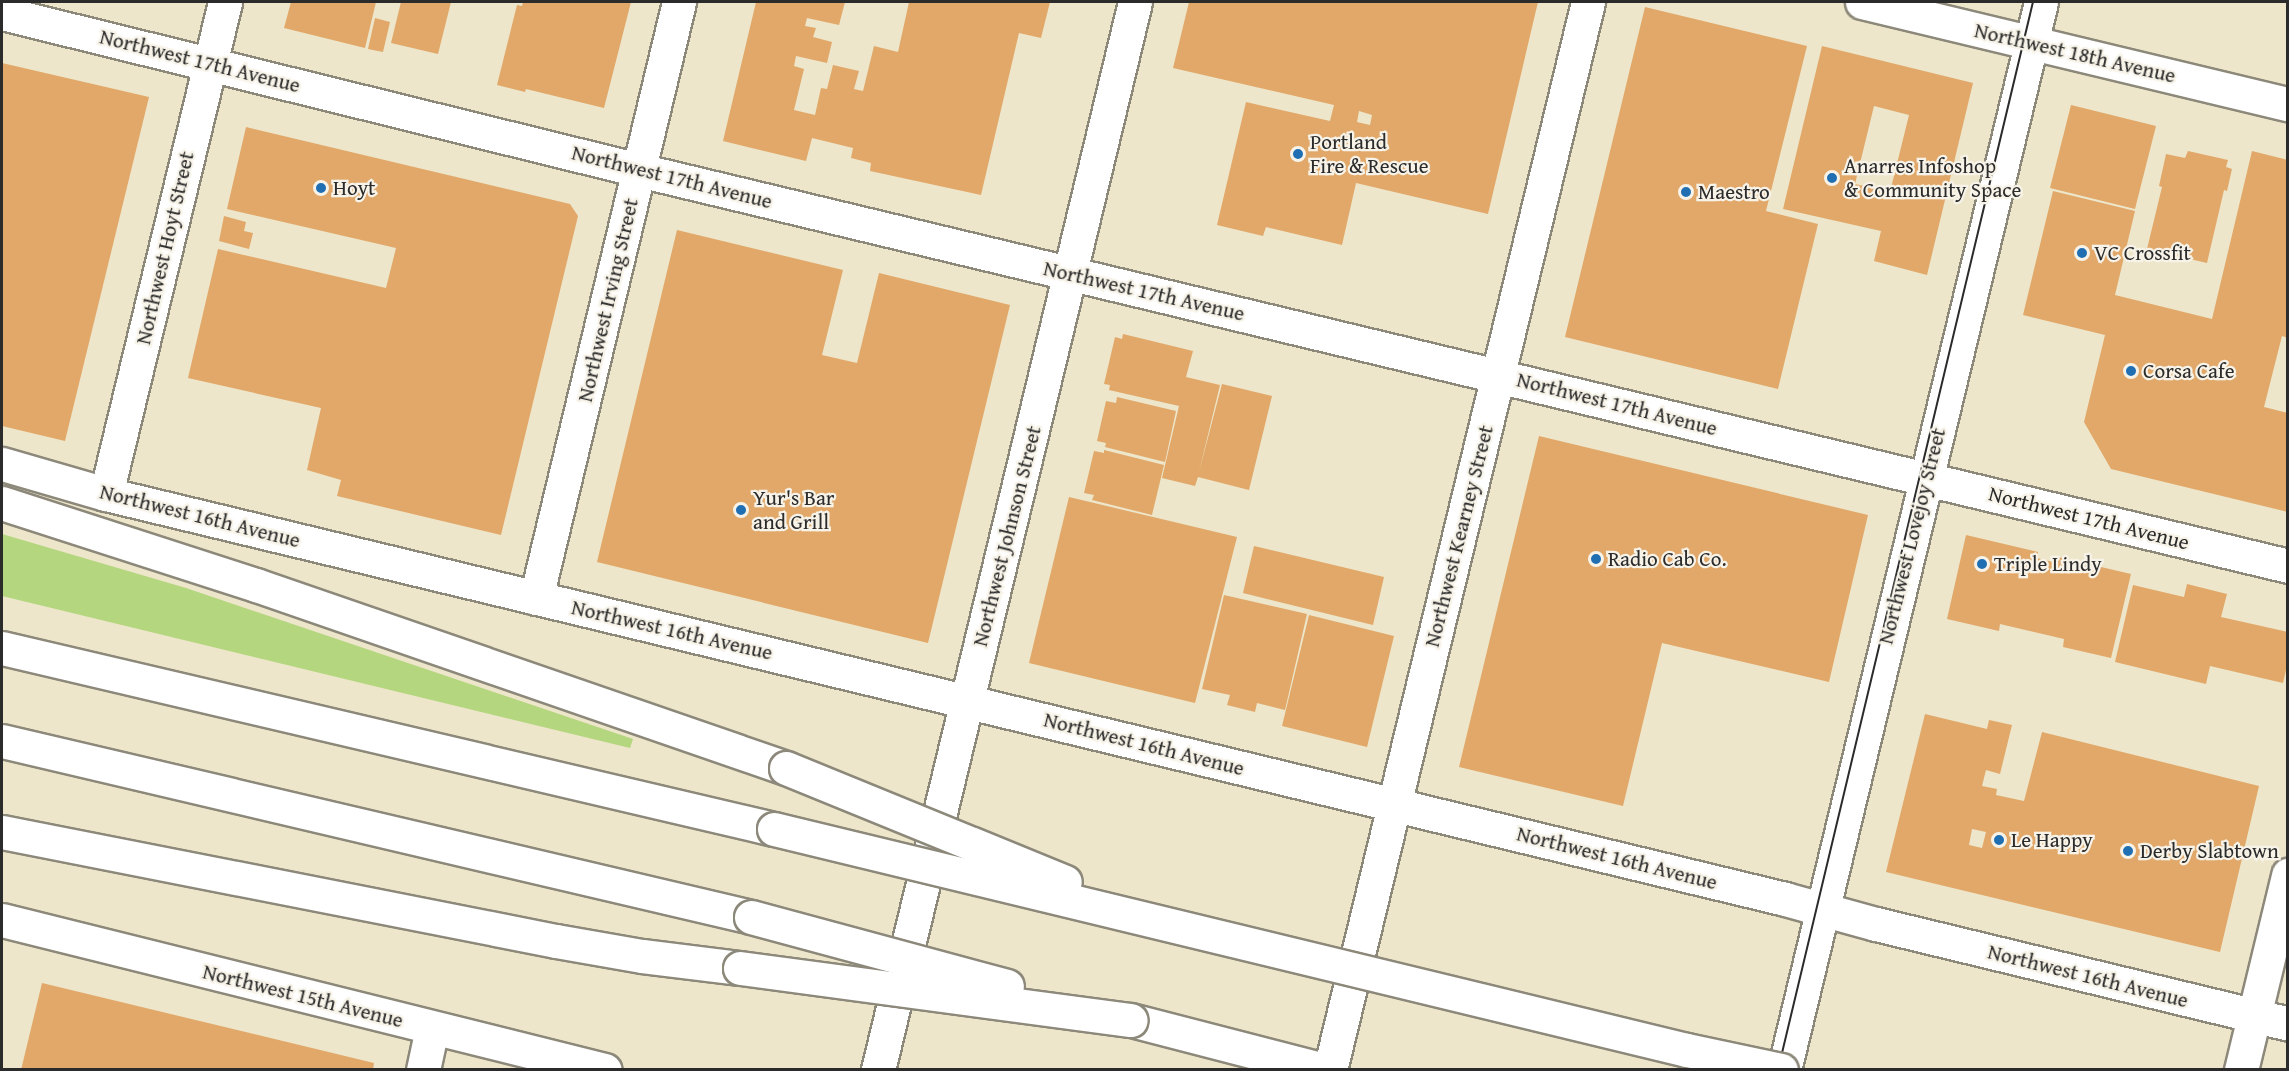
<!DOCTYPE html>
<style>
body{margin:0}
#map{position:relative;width:2289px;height:1071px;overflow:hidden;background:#ede6ca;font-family:"Gentium Book Plus",serif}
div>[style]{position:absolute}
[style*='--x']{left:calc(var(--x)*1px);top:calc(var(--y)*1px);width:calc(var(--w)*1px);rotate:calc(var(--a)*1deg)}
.green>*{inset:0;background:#b4d67e}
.building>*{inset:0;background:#e1a869}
.roads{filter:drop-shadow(2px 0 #8c887a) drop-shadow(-2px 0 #8c887a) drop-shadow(0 2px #8c887a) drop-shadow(0 -2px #8c887a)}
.minor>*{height:33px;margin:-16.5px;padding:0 16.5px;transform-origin:16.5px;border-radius:16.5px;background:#fff}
.major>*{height:33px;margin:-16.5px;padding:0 16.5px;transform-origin:16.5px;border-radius:16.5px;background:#fff}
.highway>*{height:33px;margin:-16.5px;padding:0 16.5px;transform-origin:16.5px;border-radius:16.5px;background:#fff}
.tram>*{height:1.5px;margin:-0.75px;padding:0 0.75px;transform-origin:0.75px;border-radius:0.75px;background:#2b2b2b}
.bridges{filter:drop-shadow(2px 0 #8c887a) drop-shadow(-2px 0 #8c887a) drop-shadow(0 2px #8c887a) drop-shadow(0 -2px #8c887a)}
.highway-bridge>*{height:33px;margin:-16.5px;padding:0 16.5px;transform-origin:16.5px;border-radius:16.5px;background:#fff}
.dots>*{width:16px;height:16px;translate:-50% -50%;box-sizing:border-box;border:3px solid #f7f3e8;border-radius:50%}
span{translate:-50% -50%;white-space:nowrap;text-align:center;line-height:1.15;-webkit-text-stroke:4.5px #f7f3e8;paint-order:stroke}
.street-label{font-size:21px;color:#2b2b2b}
.poi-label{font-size:21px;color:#2b2b2b}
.left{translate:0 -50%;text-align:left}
.frame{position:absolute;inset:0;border:3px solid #2b2b2b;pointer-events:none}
</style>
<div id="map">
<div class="green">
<i style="clip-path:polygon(2px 534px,186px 588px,633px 739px,630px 748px,2px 596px)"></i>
</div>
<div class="building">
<i style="clip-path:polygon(291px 2px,376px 2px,365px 48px,284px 28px)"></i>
<i style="clip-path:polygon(401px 2px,451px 2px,438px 54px,391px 43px)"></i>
<i style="clip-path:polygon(523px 2px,631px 2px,604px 108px,526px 89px,525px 92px,497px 85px,517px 5px,522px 6px)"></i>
<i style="clip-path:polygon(756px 2px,845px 2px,839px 25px,807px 18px,805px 26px,816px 28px,813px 37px,832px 42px,827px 63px,796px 56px,794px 66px,804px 69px,794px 110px,815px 115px,821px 88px,827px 89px,833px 65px,859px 71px,854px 89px,863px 91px,874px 46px,898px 52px,909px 2px,1050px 2px,1041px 38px,1019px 33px,981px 195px,870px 171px,871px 163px,851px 158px,853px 148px,812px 138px,806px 161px,723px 141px)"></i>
<i style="clip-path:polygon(evenodd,1189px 2px,1538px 2px,1488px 214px,1356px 183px,1342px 245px,1266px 227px,1263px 236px,1217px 225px,1246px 102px,1330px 121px,1334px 105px,1173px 68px,1189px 2px,1359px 111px,1372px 115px,1370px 125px,1357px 122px,1359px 111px)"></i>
<i style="clip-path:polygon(1645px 7px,1807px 46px,1766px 211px,1818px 224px,1778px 389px,1565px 337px)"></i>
<i style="clip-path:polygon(375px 18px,390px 22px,383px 52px,368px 49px)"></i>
<i style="clip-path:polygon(evenodd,1822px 46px,1973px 83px,1927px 275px,1874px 261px,1881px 231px,1783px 209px,1822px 46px,1874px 106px,1909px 115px,1890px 192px,1855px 184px,1874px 106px)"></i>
<i style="clip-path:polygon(2px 63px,149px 97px,65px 441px,2px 426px)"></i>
<i style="clip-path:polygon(2071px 105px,2156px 126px,2135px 209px,2050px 188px)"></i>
<i style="clip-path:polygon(246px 127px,570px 204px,578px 216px,501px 535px,337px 496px,341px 480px,307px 470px,321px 408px,188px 378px,218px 249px,386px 288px,396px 248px,227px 209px)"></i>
<i style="clip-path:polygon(2188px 151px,2228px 160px,2226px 167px,2232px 169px,2227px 191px,2224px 190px,2207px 263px,2147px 249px,2162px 187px,2159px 186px,2166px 154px,2185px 158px)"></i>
<i style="clip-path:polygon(2252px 151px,2288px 160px,2288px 338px,2282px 336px,2264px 407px,2288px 413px,2288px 512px,2111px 469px,2084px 422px,2105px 335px,2023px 315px,2053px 191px,2135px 211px,2115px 295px,2212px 319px)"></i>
<i style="clip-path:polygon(224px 216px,246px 222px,244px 231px,253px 233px,249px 249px,219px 241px)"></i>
<i style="clip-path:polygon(677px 230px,843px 270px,822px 355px,857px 363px,879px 273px,1010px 305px,928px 643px,597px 562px)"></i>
<i style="clip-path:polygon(1123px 334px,1193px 351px,1186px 377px,1220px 385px,1199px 472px,1222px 384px,1272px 396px,1249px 490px,1198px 477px,1195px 486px,1162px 478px,1179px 406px,1109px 390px,1110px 385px,1104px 384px,1115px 337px,1122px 339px)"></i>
<i style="clip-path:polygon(1117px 397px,1176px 411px,1165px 462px,1105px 447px,1106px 443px,1097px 441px,1106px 401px,1116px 403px)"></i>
<i style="clip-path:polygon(1539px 436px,1868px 515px,1829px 682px,1662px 643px,1623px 806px,1459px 767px)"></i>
<i style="clip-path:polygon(1104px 450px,1164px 465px,1152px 515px,1092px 500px,1094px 495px,1084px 493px,1094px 451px,1104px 453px)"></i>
<i style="clip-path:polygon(1069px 497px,1237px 537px,1195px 703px,1029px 663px)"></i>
<i style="clip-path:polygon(1966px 535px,2038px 552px,2037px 558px,2057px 563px,2058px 557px,2131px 574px,2111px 658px,2063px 647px,2064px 639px,2000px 624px,1999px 631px,1947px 619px)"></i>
<i style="clip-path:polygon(1254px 546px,1384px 577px,1373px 625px,1243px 593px)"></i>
<i style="clip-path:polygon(2187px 584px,2227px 594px,2221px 617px,2288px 632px,2288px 661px,2283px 683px,2210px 666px,2206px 684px,2115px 662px,2133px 585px,2184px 597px)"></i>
<i style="clip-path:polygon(1224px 595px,1307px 614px,1285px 710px,1257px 703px,1255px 712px,1227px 705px,1230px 695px,1202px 689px)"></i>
<i style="clip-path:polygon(1309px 615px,1394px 636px,1367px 747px,1282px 726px)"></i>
<i style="clip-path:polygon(evenodd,1925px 714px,1987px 729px,1989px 720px,2012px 725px,2000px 774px,1986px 770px,1982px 786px,1997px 789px,1996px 795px,2024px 801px,2042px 732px,2259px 786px,2220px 952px,1886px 872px,1925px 714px,1972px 829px,1986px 832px,1982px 848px,1969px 845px,1972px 829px)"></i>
<i style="clip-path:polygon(42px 983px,374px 1063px,373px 1070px,21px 1070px)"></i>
</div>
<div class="roads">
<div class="minor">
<i style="--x:1862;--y:2;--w:438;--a:13.5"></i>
<i style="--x:2;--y:13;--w:656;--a:13.85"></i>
<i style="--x:639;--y:170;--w:1696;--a:13.5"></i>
<i style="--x:106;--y:494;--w:506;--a:-76.4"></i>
<i style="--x:536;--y:598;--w:613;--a:-76.51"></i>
<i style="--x:2;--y:920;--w:621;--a:13.97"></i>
<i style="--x:423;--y:1070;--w:43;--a:-77.9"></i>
<i style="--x:878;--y:1070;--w:1098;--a:-76.47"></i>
<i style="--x:1330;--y:1070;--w:1099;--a:-76.42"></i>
<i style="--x:2241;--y:1070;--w:201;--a:-76.4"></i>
</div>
<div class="major">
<i style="--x:2;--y:464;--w:108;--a:16.1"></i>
<i style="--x:106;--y:494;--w:1727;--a:13.56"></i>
<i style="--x:1785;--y:899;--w:94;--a:15.4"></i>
<i style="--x:1876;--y:924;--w:424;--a:13.6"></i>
<i style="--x:1784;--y:1070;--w:1098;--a:-76.47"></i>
</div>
<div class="highway">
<i style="--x:2;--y:503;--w:267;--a:17.9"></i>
<i style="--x:256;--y:585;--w:561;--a:19.05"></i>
<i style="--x:2;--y:648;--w:793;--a:13.2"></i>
<i style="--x:2;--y:741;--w:769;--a:13.22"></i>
<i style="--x:2;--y:832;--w:565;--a:11.13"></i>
<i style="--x:556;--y:941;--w:87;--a:9.9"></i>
<i style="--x:642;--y:956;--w:99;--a:7"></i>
<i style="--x:1131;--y:1020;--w:200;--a:14.5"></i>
</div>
</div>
<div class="tram">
<i style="--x:1778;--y:1070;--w:1098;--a:-76.57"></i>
</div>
<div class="bridges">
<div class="highway-bridge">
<i style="--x:786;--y:768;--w:301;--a:22.2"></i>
<i style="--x:774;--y:829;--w:939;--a:13.61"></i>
<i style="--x:1687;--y:1050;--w:96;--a:12"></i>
<i style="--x:751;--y:917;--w:265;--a:15.1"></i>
<i style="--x:740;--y:968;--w:394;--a:7.6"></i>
</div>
</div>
<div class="dots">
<i style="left:1298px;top:154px;background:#1f6fb2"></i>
<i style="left:1832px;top:178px;background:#1f6fb2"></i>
<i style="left:321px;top:188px;background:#1f6fb2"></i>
<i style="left:1686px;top:192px;background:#1f6fb2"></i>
<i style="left:2082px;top:253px;background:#1f6fb2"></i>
<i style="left:2131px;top:371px;background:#1f6fb2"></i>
<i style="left:741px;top:510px;background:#1f6fb2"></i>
<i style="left:1596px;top:559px;background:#1f6fb2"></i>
<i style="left:1982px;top:564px;background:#1f6fb2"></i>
<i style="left:1999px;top:840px;background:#1f6fb2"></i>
<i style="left:2128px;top:851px;background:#1f6fb2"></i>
</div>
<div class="street-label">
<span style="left:2075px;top:53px;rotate:13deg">Northwest 18th Avenue</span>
<span style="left:200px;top:61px;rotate:14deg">Northwest 17th Avenue</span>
<span style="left:672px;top:177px;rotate:14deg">Northwest 17th Avenue</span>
<span style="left:165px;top:248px;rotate:-77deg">Northwest Hoyt Street</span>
<span style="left:1144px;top:291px;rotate:13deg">Northwest 17th Avenue</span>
<span style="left:608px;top:300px;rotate:-77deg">Northwest Irving Street</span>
<span style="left:1617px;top:404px;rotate:14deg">Northwest 17th Avenue</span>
<span style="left:200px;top:516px;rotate:14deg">Northwest 16th Avenue</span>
<span style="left:2089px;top:518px;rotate:14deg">Northwest 17th Avenue</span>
<span style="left:1007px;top:536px;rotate:-76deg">Northwest Johnson Street</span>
<span style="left:1459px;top:536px;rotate:-76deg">Northwest Kearney Street</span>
<span style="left:1912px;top:536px;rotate:-76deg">Northwest Lovejoy Street</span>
<span style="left:672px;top:630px;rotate:13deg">Northwest 16th Avenue</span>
<span style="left:1144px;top:744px;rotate:14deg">Northwest 16th Avenue</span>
<span style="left:1617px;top:858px;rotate:14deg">Northwest 16th Avenue</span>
<span style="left:2088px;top:976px;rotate:14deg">Northwest 16th Avenue</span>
<span style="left:303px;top:996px;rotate:14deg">Northwest 15th Avenue</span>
</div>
<div class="poi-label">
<span class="left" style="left:1310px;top:154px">Portland<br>Fire &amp; Rescue</span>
<span class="left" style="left:1844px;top:178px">Anarres Infoshop<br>&amp; Community Space</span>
<span class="left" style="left:333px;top:188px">Hoyt</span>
<span class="left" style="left:1698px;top:192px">Maestro</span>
<span class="left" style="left:2094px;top:253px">VC Crossfit</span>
<span class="left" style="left:2143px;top:371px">Corsa Cafe</span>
<span class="left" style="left:753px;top:510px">Yur's Bar<br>and Grill</span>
<span class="left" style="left:1608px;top:559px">Radio Cab Co.</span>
<span class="left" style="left:1994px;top:564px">Triple Lindy</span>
<span class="left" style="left:2011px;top:840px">Le Happy</span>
<span class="left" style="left:2140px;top:851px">Derby Slabtown</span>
</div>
<div class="frame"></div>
</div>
